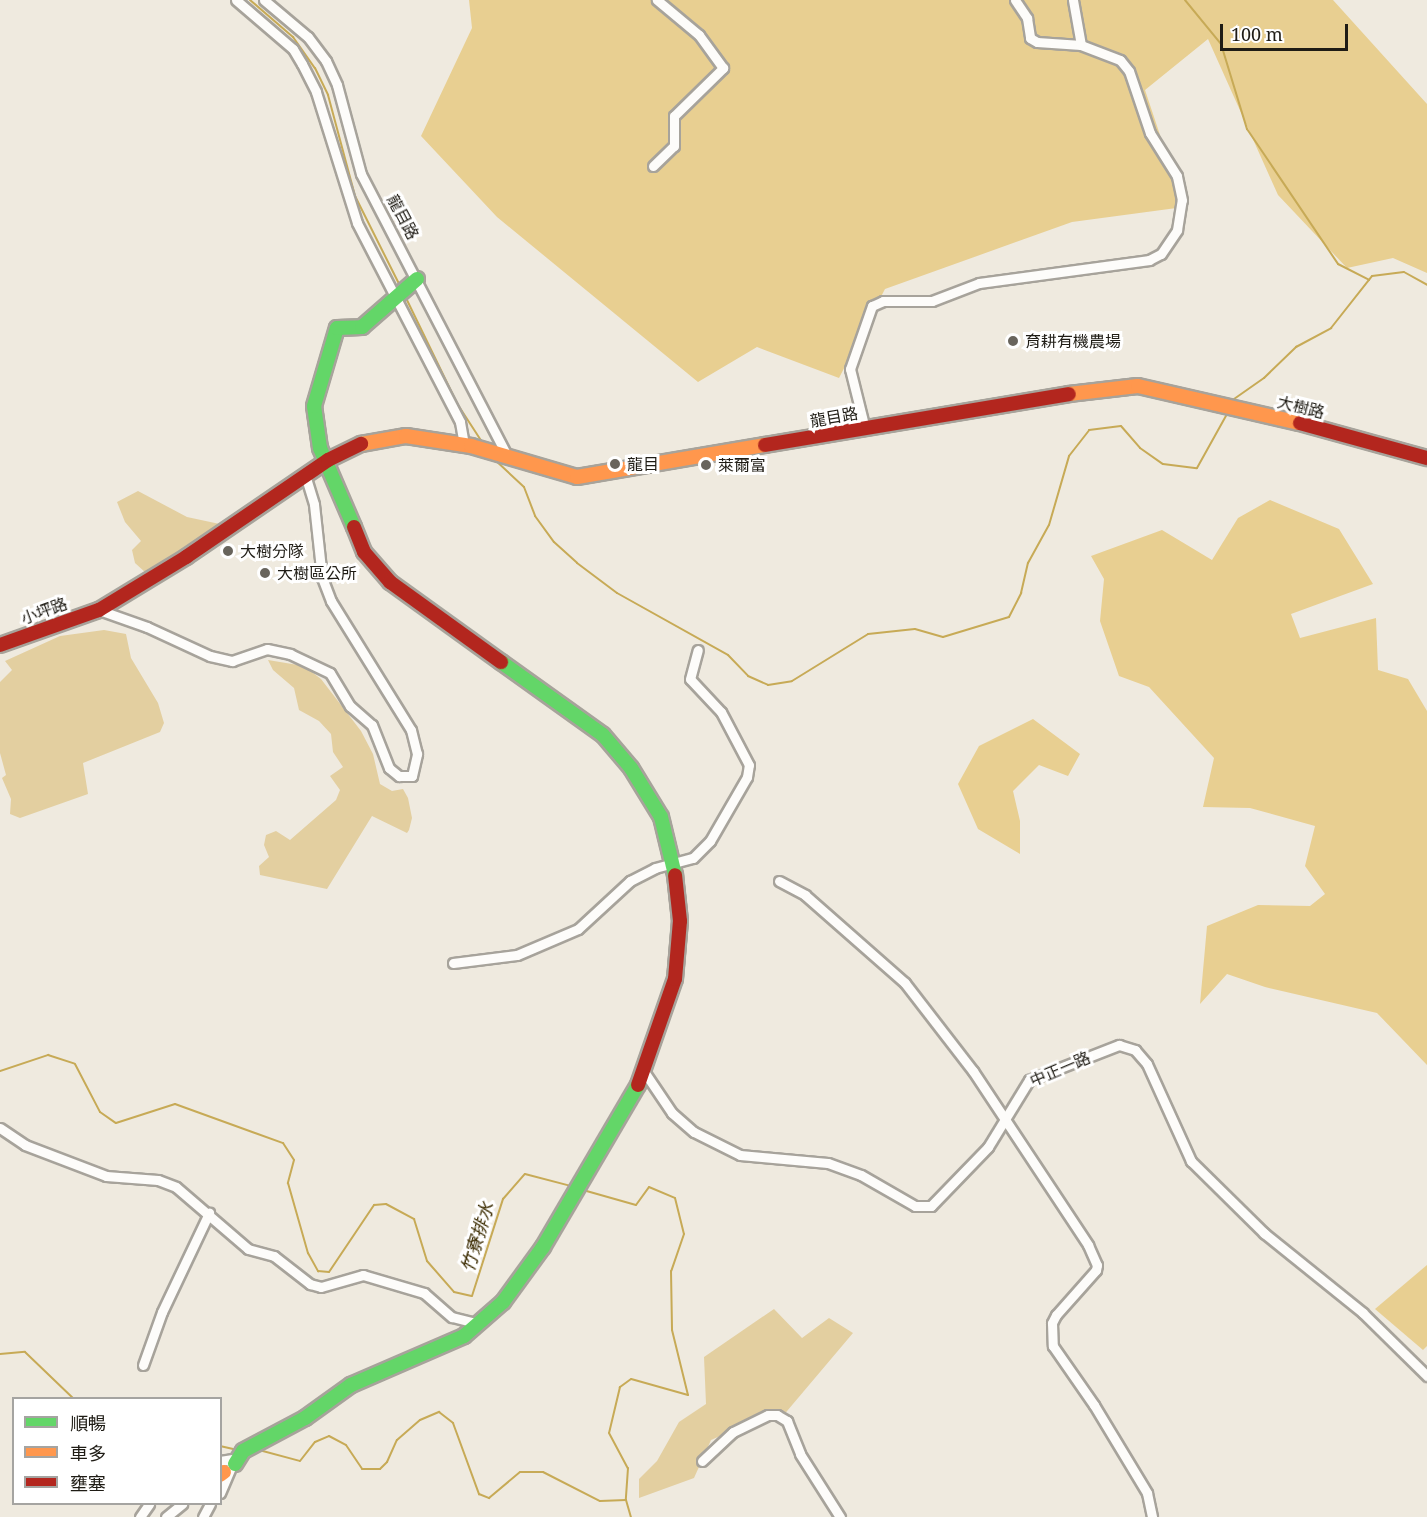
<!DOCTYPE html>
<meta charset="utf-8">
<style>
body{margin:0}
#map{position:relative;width:1427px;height:1517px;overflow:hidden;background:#efeadf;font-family:"Noto Serif","Noto Sans TC",serif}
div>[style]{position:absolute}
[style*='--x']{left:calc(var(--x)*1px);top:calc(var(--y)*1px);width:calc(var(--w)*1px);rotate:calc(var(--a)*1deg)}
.green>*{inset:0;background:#e3cfa0}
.forest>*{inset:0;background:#e8cf91}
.stream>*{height:2px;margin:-1px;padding:0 1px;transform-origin:1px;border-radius:1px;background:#c7aa56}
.roads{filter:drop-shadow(2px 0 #a7a39b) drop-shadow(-2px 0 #a7a39b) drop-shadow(0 2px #a7a39b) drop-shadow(0 -2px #a7a39b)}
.street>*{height:9px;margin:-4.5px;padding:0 4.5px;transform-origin:4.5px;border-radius:4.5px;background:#fdfcfa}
.fast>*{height:14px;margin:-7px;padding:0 7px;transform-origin:7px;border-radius:7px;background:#63d668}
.slow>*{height:14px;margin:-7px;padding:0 7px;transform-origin:7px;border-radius:7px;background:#ff974d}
.jam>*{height:14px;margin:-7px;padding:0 7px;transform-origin:7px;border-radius:7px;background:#b3261e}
.dots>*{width:16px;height:16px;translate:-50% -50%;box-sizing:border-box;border:3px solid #fff;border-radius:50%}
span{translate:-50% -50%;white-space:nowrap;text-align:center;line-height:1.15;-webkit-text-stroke:6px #fff;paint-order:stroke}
.street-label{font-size:16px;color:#1f1c15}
.poi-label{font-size:16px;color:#1f1c15}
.left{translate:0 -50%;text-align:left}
.water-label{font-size:18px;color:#3b2b00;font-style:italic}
.legend{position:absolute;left:12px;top:1397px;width:210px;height:108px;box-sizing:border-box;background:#fff;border:2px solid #a5a4a1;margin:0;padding:8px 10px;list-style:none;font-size:18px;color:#1f1c15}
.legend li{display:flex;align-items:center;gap:12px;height:30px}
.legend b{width:30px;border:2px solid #a5a4a1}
.scale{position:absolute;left:1220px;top:24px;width:128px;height:27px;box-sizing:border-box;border:3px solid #1f1c15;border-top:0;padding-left:8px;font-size:18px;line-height:21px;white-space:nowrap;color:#1f1c15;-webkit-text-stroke:4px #fff;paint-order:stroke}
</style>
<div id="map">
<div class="green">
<i style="clip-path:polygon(138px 491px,187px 517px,229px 526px,146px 573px,135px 563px,132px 550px,141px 541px,125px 522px,117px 502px)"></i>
<i style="clip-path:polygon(104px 630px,126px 634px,131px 658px,158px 703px,164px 723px,160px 732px,83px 763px,88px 794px,20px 818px,10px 814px,11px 799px,2px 778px,6px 775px,0 753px,0 682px,12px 670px,5px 661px,60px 636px)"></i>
<i style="clip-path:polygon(268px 660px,304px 666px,321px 679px,361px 731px,373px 754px,380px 784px,392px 791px,403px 789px,408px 798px,412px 818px,409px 830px,407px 833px,372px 816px,327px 889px,260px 875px,259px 866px,269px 857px,264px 845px,266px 835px,276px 831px,290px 840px,336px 800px,340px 790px,330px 776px,343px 767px,333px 752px,331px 734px,319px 721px,299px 710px,294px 688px,273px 670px)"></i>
<i style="clip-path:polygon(774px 1309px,802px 1338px,829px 1318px,853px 1333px,782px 1417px,750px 1423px,711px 1440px,694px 1478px,639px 1498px,639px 1479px,657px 1461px,679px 1422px,706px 1404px,704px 1357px)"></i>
</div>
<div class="forest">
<i style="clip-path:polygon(469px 0,1333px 0,1427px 104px,1427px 273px,1393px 258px,1347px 268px,1278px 195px,1208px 39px,1145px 90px,1184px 207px,1072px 222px,885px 289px,839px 378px,757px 347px,698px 382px,497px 217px,421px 136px,472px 28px)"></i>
<i style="clip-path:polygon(1270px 500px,1339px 529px,1373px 584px,1291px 614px,1300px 638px,1376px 618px,1378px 670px,1408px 679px,1427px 711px,1427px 1065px,1377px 1013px,1265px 987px,1227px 974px,1200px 1004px,1207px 926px,1258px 905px,1310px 906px,1325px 894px,1305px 866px,1315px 826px,1250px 808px,1203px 807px,1214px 758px,1149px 687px,1119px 676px,1100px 621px,1104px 579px,1091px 556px,1162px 530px,1212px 560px,1238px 518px)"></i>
<i style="clip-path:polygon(1033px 719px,1080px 754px,1068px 776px,1039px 765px,1013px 791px,1020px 821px,1020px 854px,978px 829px,958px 784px,979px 746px)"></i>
<i style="clip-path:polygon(1427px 1265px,1427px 1346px,1423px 1350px,1375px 1309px)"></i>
</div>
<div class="stream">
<i style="--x:250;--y:0;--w:57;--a:40.7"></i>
<i style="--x:293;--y:37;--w:38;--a:55"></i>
<i style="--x:315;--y:68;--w:30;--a:64"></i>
<i style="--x:328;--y:95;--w:105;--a:75"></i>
<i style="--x:355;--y:196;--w:101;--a:63.4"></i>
<i style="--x:1185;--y:0;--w:57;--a:50.7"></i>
<i style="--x:1221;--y:44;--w:89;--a:73"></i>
<i style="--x:1247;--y:129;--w:163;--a:56"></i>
<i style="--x:1338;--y:264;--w:35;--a:27"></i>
<i style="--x:405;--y:296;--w:121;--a:64.1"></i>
<i style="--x:458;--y:405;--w:48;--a:57"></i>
<i style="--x:1234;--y:399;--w:37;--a:-35"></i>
<i style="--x:1264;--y:378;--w:45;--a:-44.1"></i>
<i style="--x:1296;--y:347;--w:40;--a:-28"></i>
<i style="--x:1331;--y:328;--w:66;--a:-51.7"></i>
<i style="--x:1372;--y:276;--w:32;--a:-7"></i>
<i style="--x:1404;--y:272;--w:26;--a:29"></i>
<i style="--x:494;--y:459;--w:41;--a:43"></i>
<i style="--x:524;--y:487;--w:31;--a:69"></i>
<i style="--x:535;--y:516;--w:32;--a:54"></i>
<i style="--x:554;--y:542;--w:31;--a:42"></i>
<i style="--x:577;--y:563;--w:50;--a:36.9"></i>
<i style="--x:617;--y:593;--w:127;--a:29.2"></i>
<i style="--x:728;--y:655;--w:29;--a:46"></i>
<i style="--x:748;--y:676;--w:22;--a:24"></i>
<i style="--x:768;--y:685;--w:24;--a:-9"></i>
<i style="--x:792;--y:681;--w:89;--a:-31.7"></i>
<i style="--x:868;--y:634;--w:47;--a:-6.1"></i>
<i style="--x:915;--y:629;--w:29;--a:16"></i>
<i style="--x:943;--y:637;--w:69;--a:-16.9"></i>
<i style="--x:1009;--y:617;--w:27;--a:-63"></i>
<i style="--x:1021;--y:593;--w:31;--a:-77"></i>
<i style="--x:1028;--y:563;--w:43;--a:-61.1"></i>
<i style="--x:1049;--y:525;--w:72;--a:-73.8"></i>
<i style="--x:1069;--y:456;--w:33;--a:-52"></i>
<i style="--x:1089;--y:430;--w:32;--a:-7"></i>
<i style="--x:1121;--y:426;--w:29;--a:49"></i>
<i style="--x:1140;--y:448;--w:28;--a:35"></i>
<i style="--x:1163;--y:464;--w:34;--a:7"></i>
<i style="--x:1197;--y:468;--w:62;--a:-60.9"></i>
<i style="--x:0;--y:1071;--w:51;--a:-18.4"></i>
<i style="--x:48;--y:1055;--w:28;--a:18"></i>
<i style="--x:75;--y:1064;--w:54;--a:62.5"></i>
<i style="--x:100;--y:1112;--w:19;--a:35"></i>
<i style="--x:116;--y:1123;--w:62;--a:-17.9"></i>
<i style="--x:175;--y:1104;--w:115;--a:19.9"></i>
<i style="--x:283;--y:1143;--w:20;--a:57"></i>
<i style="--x:294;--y:1160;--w:24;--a:105"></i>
<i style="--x:288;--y:1183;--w:73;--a:74.1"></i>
<i style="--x:308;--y:1253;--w:21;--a:61"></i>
<i style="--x:318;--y:1271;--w:11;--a:5"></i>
<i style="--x:329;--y:1272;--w:81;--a:-56.1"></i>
<i style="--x:374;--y:1205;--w:12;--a:-5"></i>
<i style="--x:386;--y:1204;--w:32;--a:28"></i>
<i style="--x:414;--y:1219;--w:44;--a:72.8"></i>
<i style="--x:427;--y:1261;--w:41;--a:48.9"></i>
<i style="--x:454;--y:1292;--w:18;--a:13"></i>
<i style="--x:472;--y:1296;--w:102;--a:-72.3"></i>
<i style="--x:503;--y:1199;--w:33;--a:-49"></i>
<i style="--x:525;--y:1174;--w:48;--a:14.6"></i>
<i style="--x:583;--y:1190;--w:55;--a:15.8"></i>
<i style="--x:636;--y:1205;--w:22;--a:-54"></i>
<i style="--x:649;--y:1187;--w:28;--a:23"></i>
<i style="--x:675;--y:1198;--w:37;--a:76"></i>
<i style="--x:684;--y:1234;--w:39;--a:109"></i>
<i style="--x:671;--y:1271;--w:59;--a:89"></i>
<i style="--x:672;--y:1330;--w:67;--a:76.2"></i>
<i style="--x:688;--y:1395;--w:59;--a:-164.3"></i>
<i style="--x:631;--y:1379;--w:14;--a:144"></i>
<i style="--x:620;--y:1387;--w:47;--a:103.4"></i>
<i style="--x:609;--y:1433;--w:40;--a:62"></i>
<i style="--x:628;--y:1468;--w:32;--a:94"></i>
<i style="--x:626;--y:1500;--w:18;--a:74"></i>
<i style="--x:0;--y:1354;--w:25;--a:-5"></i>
<i style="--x:25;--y:1352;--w:66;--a:43.8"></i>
<i style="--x:220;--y:1446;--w:18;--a:13"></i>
<i style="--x:259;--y:1450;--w:42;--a:15"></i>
<i style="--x:300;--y:1461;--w:24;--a:-52"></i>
<i style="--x:315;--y:1442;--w:15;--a:-23"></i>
<i style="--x:329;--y:1436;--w:19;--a:28"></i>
<i style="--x:346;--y:1445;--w:29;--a:56"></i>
<i style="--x:362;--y:1469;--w:18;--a:0"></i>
<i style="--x:380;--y:1469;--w:10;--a:-45"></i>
<i style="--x:387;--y:1462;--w:24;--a:-66"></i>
<i style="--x:397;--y:1440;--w:30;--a:-41"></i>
<i style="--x:420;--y:1420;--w:21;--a:-23"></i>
<i style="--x:439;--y:1412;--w:18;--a:38"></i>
<i style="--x:453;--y:1423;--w:76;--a:69.9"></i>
<i style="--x:479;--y:1494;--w:11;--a:22"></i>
<i style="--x:489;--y:1498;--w:40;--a:-40"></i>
<i style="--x:520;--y:1472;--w:23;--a:0"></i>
<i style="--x:543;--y:1472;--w:64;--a:27"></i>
<i style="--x:600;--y:1501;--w:26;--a:-2"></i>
</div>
<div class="roads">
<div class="street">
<i style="--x:236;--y:0;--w:75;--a:40.7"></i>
<i style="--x:293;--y:49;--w:17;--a:59"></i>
<i style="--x:302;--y:64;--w:31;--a:63"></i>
<i style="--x:316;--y:92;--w:137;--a:72.6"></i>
<i style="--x:357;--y:223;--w:224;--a:62.6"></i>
<i style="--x:460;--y:422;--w:23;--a:80"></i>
<i style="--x:264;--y:0;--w:57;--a:40.1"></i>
<i style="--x:308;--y:37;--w:30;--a:53"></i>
<i style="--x:326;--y:61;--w:26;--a:65"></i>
<i style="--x:337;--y:85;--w:92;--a:74.9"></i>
<i style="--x:361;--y:174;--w:320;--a:62.6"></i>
<i style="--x:1015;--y:0;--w:22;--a:56"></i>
<i style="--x:1027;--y:18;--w:20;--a:81"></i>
<i style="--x:1030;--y:38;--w:8;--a:30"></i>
<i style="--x:1037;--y:42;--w:44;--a:3.9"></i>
<i style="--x:653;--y:166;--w:29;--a:-44"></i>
<i style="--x:674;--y:146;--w:30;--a:-90"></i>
<i style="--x:674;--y:116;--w:69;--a:-44.4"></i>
<i style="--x:723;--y:68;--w:41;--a:-126"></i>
<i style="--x:699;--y:35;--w:55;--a:-140.2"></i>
<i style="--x:865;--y:429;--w:62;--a:-104"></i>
<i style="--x:850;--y:369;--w:67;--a:-70.8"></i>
<i style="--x:872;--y:306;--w:12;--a:-24"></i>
<i style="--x:883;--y:301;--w:49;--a:0"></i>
<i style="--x:932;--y:301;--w:50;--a:-21"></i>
<i style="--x:979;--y:283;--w:172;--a:-7.7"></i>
<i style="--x:1149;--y:260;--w:13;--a:-27"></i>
<i style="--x:1161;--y:254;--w:29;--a:-56"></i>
<i style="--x:1177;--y:230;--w:30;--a:-81"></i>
<i style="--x:1182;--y:200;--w:25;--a:-102"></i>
<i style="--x:1177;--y:176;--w:51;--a:-122.1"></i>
<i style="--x:1150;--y:133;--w:65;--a:-108.7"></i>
<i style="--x:1129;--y:71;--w:14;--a:-129"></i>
<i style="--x:1120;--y:60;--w:42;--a:-159"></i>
<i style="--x:1081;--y:45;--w:46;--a:-100.1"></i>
<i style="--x:99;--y:610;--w:51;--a:19.5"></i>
<i style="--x:147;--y:627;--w:69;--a:24.7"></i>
<i style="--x:210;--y:656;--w:23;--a:13"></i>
<i style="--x:232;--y:661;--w:37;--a:-19"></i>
<i style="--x:267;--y:649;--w:24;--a:12"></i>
<i style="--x:290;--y:654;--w:44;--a:25.4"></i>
<i style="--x:330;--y:673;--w:39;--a:59"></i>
<i style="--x:350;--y:706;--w:29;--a:41"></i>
<i style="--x:372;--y:725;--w:46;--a:68.4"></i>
<i style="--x:389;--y:768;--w:13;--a:39"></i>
<i style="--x:399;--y:776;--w:13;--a:0"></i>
<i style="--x:412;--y:776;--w:23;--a:-77"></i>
<i style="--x:417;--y:754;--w:25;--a:-104"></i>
<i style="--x:411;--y:730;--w:152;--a:-121.8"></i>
<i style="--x:331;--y:601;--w:25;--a:-111"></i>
<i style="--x:322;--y:578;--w:74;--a:-96.2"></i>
<i style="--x:314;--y:504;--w:28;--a:-107"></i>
<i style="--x:779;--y:881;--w:30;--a:28"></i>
<i style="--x:805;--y:895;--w:133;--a:41.3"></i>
<i style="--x:905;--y:983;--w:111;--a:52.3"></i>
<i style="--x:973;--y:1071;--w:209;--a:56.5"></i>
<i style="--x:1088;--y:1245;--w:22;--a:66"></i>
<i style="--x:1097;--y:1265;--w:5;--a:101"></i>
<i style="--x:1096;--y:1270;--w:60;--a:131.6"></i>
<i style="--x:1056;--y:1315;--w:9;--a:117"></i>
<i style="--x:1052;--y:1323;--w:23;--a:88"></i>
<i style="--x:1053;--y:1346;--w:72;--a:55.2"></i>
<i style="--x:1094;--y:1405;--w:103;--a:58.9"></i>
<i style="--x:1147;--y:1493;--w:25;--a:78"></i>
<i style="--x:453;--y:963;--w:64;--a:-7.1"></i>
<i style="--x:517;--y:955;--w:66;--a:-23.1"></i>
<i style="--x:578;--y:929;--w:71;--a:-42.7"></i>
<i style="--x:630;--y:881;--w:28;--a:-27"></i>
<i style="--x:655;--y:868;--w:39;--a:-15"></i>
<i style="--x:693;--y:858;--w:24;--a:-45"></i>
<i style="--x:710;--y:841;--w:74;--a:-60"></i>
<i style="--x:747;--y:777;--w:12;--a:-81"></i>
<i style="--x:749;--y:765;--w:60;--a:-117.8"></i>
<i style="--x:721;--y:712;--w:45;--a:-133.2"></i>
<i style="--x:690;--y:679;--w:30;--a:-75"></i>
<i style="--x:645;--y:1073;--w:48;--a:56"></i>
<i style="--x:672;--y:1113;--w:29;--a:41"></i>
<i style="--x:694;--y:1132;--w:51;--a:26.6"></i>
<i style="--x:740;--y:1155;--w:88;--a:5.2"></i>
<i style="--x:828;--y:1163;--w:35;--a:20"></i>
<i style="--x:861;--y:1175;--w:62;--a:29.9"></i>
<i style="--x:915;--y:1206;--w:16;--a:0"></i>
<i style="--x:931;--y:1206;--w:82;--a:-46"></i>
<i style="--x:988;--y:1147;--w:79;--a:-58.5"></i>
<i style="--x:1029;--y:1080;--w:97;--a:-21.3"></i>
<i style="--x:1119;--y:1045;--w:17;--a:17"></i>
<i style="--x:1135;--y:1050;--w:18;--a:49"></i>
<i style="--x:1147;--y:1064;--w:107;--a:65.6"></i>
<i style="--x:1191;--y:1161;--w:103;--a:44.6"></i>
<i style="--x:1264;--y:1233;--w:127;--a:38.9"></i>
<i style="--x:1363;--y:1313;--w:90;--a:44.5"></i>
<i style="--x:0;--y:1128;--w:30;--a:34"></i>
<i style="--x:25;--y:1145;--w:87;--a:20.9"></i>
<i style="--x:106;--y:1176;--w:52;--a:4.4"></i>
<i style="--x:158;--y:1180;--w:19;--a:21"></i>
<i style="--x:176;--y:1187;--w:95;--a:40.7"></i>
<i style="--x:248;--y:1249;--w:27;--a:15"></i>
<i style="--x:274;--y:1256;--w:46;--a:37.9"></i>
<i style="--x:310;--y:1284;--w:11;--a:15"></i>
<i style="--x:321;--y:1287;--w:44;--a:-15.9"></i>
<i style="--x:363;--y:1275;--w:64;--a:16.4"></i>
<i style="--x:424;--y:1293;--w:37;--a:41"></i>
<i style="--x:452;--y:1317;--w:29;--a:14"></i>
<i style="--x:143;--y:1365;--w:56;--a:-70.3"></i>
<i style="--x:162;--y:1312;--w:110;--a:-64.6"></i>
<i style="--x:220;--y:1461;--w:19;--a:-9"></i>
<i style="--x:702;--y:1461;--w:42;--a:-43.1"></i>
<i style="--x:733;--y:1432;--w:39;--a:-26"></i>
<i style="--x:768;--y:1415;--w:9;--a:0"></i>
<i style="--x:777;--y:1415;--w:12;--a:31"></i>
<i style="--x:787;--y:1421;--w:35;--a:68"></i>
<i style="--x:800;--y:1454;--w:75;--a:57.6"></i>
<i style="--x:220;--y:1493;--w:30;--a:-67"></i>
<i style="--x:140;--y:1517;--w:16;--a:-55"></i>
<i style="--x:166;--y:1517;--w:21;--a:-39"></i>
<i style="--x:203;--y:1517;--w:15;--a:-62"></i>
</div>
<div class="fast">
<i style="--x:354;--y:527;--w:86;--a:-113.3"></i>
<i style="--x:320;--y:448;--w:42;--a:-98.1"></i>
<i style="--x:314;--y:406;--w:81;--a:-73.6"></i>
<i style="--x:337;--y:328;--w:25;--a:-2"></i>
<i style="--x:362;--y:327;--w:73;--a:-41.1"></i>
<i style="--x:501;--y:662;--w:125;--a:35.6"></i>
<i style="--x:603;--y:735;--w:43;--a:49.7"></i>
<i style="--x:631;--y:768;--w:57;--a:58.5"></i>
<i style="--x:661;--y:817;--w:60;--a:76.4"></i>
<i style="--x:235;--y:1464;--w:15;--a:-58"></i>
<i style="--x:243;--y:1451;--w:70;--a:-28"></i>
<i style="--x:305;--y:1418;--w:57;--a:-35.7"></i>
<i style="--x:351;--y:1385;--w:123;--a:-23.4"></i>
<i style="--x:464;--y:1336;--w:52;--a:-41.1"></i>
<i style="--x:503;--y:1302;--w:68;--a:-54"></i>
<i style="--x:543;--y:1247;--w:188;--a:-59.6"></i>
</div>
<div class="slow">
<i style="--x:1069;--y:394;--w:69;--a:-6.6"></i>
<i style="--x:1138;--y:386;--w:166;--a:12.9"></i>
<i style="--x:361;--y:444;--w:46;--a:-10.1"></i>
<i style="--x:406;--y:436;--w:66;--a:8.7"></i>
<i style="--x:471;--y:446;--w:110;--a:16.3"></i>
<i style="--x:577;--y:477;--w:191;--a:-9.7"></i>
<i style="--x:220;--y:1475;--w:5;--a:-37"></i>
</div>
<div class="jam">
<i style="--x:1300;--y:423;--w:132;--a:15.4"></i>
<i style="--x:765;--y:445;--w:308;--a:-9.5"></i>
<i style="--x:354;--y:527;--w:27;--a:68"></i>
<i style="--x:364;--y:552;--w:40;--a:49"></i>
<i style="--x:390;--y:582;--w:137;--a:35.8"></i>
<i style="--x:0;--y:645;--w:105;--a:-19.5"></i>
<i style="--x:99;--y:610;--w:102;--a:-31.3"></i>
<i style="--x:186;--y:557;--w:172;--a:-34.3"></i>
<i style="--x:328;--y:460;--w:37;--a:-26"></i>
<i style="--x:638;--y:1085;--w:112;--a:-70.8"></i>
<i style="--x:675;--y:979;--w:58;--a:-85.1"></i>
<i style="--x:680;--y:921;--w:46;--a:-96.2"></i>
</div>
</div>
<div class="dots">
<i style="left:1013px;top:341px;background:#68645c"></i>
<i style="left:615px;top:464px;background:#68645c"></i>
<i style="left:706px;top:465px;background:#68645c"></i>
<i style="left:228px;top:551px;background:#68645c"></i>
<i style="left:265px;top:573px;background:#68645c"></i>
</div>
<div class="street-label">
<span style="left:403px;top:217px;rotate:62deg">龍目路</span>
<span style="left:1301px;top:407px;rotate:14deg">大樹路</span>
<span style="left:834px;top:417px;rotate:-10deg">龍目路</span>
<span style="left:44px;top:611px;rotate:-20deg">小坪路</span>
<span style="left:1060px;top:1069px;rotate:-23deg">中正一路</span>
</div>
<div class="poi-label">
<span class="left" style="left:1025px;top:341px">育耕有機農場</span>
<span class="left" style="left:627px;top:464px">龍目</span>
<span class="left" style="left:718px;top:465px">萊爾富</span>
<span class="left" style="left:240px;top:551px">大樹分隊</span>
<span class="left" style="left:277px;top:573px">大樹區公所</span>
</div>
<div class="water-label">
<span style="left:477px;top:1237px;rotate:-73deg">竹寮排水</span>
</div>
<ul class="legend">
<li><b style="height:8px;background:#63d668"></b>順暢</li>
<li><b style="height:8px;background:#ff974d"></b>車多</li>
<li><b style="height:8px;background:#b3261e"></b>壅塞</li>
</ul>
<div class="scale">100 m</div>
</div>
